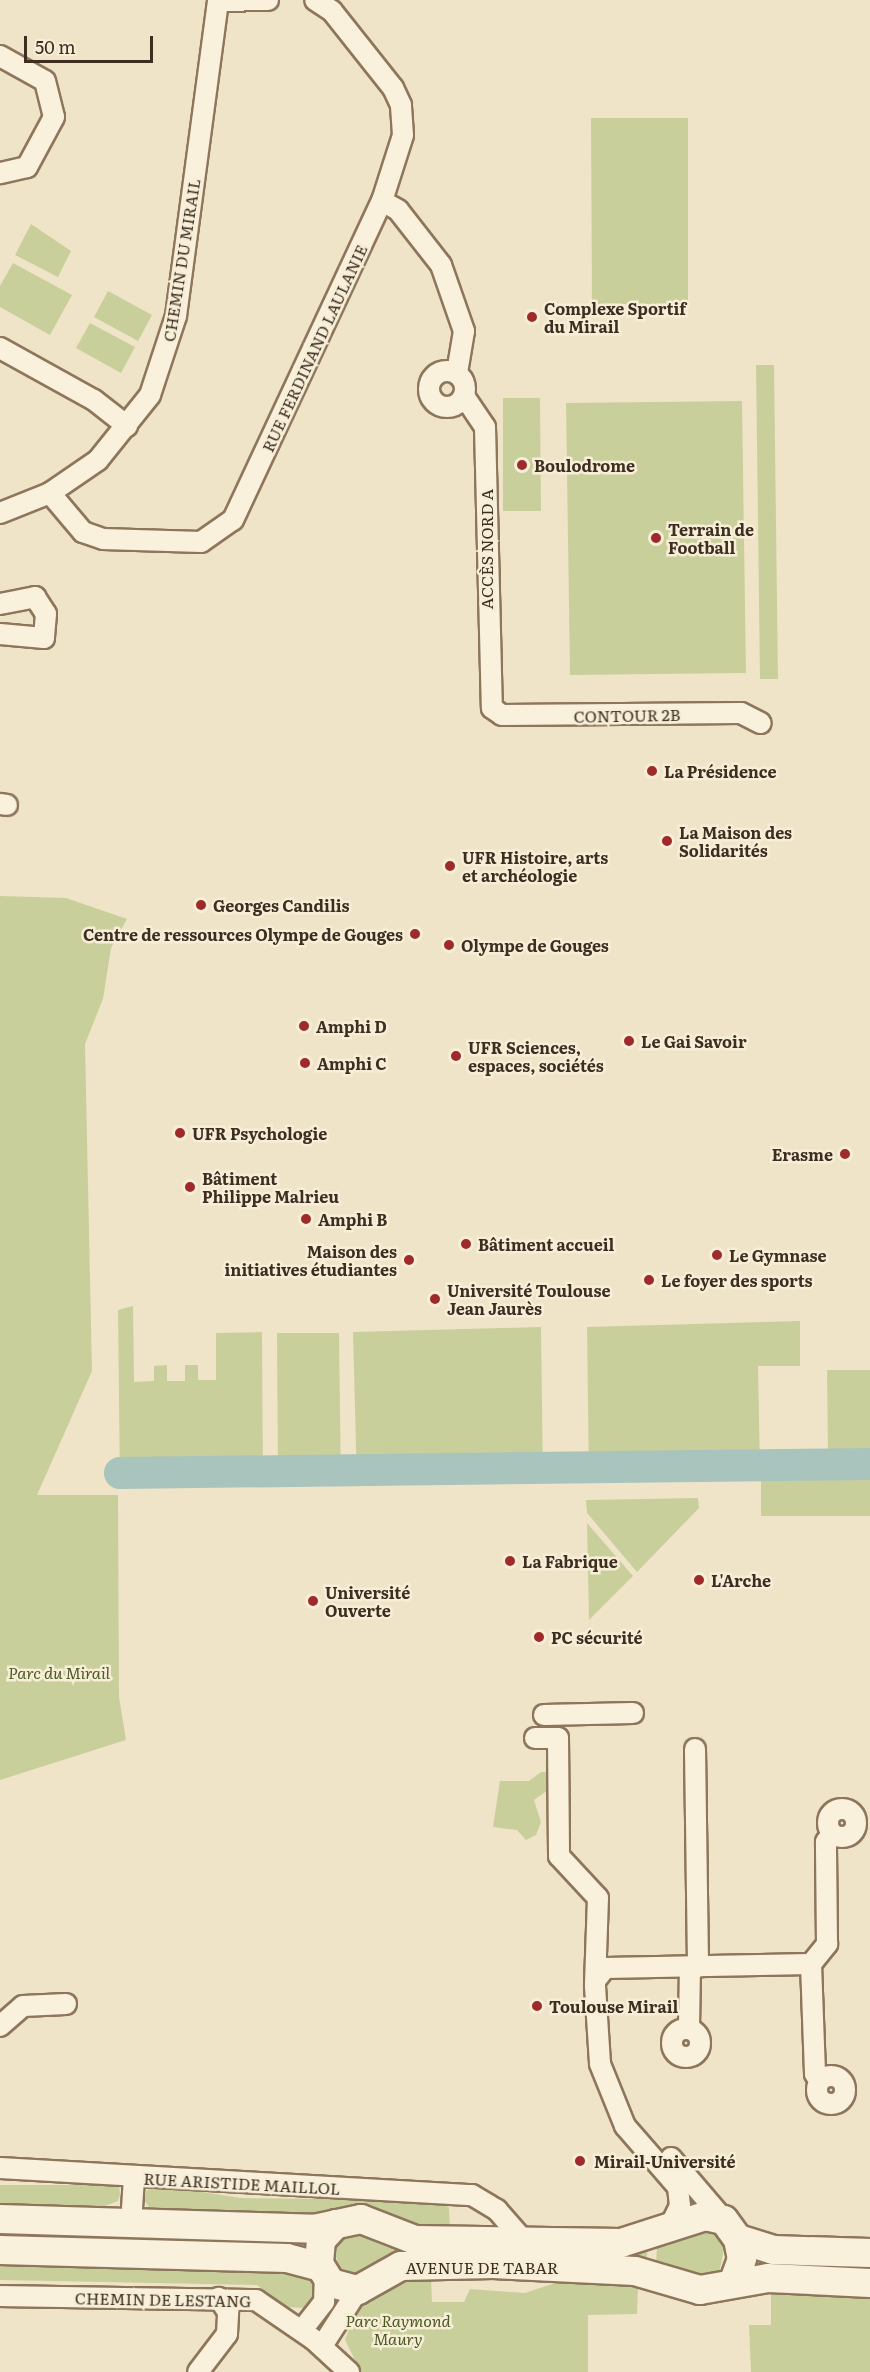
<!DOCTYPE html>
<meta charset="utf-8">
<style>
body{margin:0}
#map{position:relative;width:870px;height:2372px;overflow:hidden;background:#f0e4c8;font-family:Literata,serif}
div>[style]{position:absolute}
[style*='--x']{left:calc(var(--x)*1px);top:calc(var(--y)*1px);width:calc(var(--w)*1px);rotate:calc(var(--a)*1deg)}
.green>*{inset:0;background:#c9cf9b}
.river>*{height:32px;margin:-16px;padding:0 16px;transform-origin:16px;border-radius:16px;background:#a9c4bc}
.roads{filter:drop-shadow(2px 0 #8d765c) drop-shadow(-2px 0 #8d765c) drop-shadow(0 2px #8d765c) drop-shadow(0 -2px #8d765c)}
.street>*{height:20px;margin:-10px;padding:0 10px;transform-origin:10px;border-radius:10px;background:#faf1dc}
.street>.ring{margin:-10px;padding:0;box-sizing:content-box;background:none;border:20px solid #faf1dc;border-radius:50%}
.secondary>*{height:28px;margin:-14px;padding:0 14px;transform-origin:14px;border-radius:14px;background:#faf1dc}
.dots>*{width:16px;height:16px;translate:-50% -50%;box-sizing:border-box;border:3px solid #f7eed8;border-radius:50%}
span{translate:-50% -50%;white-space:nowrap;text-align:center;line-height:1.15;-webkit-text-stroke:5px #f7eed8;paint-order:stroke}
.street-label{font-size:16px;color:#3d2e20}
.poi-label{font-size:16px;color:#3d2e20;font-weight:700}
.left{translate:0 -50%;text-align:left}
.right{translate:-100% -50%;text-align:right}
.park-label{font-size:16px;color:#4d5a26;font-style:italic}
.scale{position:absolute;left:24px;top:36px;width:129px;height:27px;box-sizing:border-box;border:3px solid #3d2e20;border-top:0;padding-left:8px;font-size:18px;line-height:21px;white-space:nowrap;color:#3d2e20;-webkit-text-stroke:4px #f7eed8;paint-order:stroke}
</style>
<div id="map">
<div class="green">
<i style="clip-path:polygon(591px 118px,688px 118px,688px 304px,592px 304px)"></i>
<i style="clip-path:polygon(31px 224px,71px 251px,58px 277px,15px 255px)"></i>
<i style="clip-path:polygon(13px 263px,72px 295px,50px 335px,0 307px,0 286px)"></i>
<i style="clip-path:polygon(108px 291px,152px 315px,138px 341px,94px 317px)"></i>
<i style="clip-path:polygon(90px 323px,135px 347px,121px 373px,76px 348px)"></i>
<i style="clip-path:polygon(756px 365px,774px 365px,778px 679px,760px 679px)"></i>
<i style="clip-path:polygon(503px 398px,540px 398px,541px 511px,503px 511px)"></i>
<i style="clip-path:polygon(742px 401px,746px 673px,570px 675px,566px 403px)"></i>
<i style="clip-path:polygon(0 896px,66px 898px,127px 919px,111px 948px,103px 999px,85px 1044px,92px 1371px,37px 1495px,118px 1495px,119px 1697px,126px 1740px,0 1780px)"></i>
<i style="clip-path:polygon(133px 1306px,134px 1382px,154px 1381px,154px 1366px,167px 1365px,167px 1381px,185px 1381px,185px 1365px,198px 1365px,198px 1380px,216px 1380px,216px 1333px,262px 1332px,263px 1486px,120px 1487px,118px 1310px)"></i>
<i style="clip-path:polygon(800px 1321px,800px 1366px,758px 1366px,760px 1469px,737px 1469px,726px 1481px,589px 1482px,587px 1327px)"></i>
<i style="clip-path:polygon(541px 1327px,543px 1483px,357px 1485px,353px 1332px)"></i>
<i style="clip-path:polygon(277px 1333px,339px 1333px,341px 1485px,278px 1486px)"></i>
<i style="clip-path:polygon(827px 1370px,870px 1370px,870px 1454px,828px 1454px)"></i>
<i style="clip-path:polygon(870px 1479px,870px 1516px,761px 1516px,761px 1481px)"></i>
<i style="clip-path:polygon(698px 1498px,699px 1508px,637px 1572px,587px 1513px,586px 1500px)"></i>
<i style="clip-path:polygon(587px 1523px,633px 1576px,589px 1620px)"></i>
<i style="clip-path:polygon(541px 1772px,551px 1772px,551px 1788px,534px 1800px,541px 1822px,536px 1835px,526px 1840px,517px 1830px,493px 1827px,500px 1781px,529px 1781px)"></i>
<i style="clip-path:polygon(0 2185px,119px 2185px,120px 2194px,118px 2201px,97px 2209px,0 2209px)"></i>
<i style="clip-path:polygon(163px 2186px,241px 2198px,431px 2200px,449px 2207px,450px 2229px,418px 2230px,360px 2206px,315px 2221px,155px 2215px,143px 2199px,147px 2190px)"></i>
<i style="clip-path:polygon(0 2227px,309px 2240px,307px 2253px,0 2241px)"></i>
<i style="clip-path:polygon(700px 2229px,714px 2232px,725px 2245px,719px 2273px,686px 2275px,665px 2262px,656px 2269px,657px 2244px,667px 2246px)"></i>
<i style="clip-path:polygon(353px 2233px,389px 2248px,648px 2244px,646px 2267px,398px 2256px,359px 2273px,348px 2272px,339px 2267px,334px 2250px,337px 2241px)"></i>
<i style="clip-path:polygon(0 2262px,264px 2264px,319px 2281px,318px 2299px,305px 2308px,286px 2307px,257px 2285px,0 2280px)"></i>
<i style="clip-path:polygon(431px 2278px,432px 2302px,464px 2302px,470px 2289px,525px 2293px,555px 2283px,638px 2285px,637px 2314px,588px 2315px,588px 2372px,361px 2372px,345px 2340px,357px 2308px,391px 2280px)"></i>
<i style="clip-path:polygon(771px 2292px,870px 2296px,870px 2372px,751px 2372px,749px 2325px,771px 2325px)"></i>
</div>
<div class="river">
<i style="--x:120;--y:1473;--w:750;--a:-0.69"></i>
</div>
<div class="roads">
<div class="street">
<i style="--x:218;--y:1;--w:50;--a:-1.1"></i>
<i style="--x:0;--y:56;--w:51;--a:29.1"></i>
<i style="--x:45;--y:81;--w:37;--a:76"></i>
<i style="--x:54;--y:117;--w:57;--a:118.4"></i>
<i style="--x:27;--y:167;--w:28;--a:167"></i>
<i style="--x:382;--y:201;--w:18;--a:29"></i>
<i style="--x:398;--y:210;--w:70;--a:52"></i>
<i style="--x:441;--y:265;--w:70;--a:70.8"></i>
<i style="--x:464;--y:331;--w:43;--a:99.5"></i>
<i style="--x:0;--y:348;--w:107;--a:29"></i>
<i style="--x:94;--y:400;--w:42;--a:38.2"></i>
<i class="ring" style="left:429px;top:371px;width:16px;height:16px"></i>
<i style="--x:464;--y:396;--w:37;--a:56"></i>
<i style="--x:485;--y:427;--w:281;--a:88.6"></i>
<i style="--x:492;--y:708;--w:12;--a:35"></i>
<i style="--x:502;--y:715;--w:239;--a:-0.5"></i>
<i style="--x:741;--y:713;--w:22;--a:27"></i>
<i style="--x:50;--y:493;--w:51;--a:49.8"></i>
<i style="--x:83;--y:532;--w:21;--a:19"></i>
<i style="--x:103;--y:539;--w:98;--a:1.8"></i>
<i style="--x:201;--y:542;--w:39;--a:-35"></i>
<i style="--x:233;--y:520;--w:352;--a:-65"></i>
<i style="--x:382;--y:201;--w:69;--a:-72.3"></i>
<i style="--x:403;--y:135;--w:30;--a:-94"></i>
<i style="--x:401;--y:105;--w:19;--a:-115"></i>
<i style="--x:393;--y:88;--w:98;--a:-128.4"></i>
<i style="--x:332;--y:11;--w:20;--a:-147"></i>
<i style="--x:0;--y:513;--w:54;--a:-21.8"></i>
<i style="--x:50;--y:493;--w:58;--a:-34.5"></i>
<i style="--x:98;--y:460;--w:83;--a:-51.3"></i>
<i style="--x:150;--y:395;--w:83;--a:-71.8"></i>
<i style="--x:176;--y:316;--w:319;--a:-82.4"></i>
<i style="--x:0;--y:604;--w:36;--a:-11"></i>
<i style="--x:35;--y:597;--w:20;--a:57"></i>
<i style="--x:46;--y:614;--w:24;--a:95"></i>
<i style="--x:44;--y:638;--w:44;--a:-174.8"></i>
<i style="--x:0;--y:804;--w:7;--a:8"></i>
<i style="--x:544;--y:1715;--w:89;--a:-1.3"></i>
<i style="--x:535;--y:1738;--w:23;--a:0"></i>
<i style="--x:558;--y:1738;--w:118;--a:89.5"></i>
<i style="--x:559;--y:1856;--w:57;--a:47.1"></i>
<i style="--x:598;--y:1898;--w:88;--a:92"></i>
<i style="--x:595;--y:1986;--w:78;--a:86.3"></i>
<i style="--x:600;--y:2064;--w:67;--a:68"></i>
<i style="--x:625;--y:2126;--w:81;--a:49"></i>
<i style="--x:678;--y:2187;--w:19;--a:84"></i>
<i style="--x:680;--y:2206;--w:25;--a:116"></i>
<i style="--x:695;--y:1749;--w:218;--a:89.2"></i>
<i class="ring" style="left:828px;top:1809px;width:8px;height:8px"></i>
<i style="--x:811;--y:1964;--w:110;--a:87.9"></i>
<i style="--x:815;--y:2074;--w:8;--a:50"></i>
<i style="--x:598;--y:1977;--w:11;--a:-52"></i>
<i style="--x:605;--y:1968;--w:206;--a:-1.1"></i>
<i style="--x:811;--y:1964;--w:26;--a:-51"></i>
<i style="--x:827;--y:1944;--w:102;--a:-90.6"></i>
<i style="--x:826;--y:1842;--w:9;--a:-54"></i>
<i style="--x:0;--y:2026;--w:30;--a:-41"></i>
<i style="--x:23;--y:2006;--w:43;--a:-2.7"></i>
<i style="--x:689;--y:2029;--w:61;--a:-89.1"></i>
<i class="ring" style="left:672px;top:2029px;width:8px;height:8px"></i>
<i class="ring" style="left:817px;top:2076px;width:8px;height:8px"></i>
<i style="--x:671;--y:2158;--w:82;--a:49.5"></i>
<i style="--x:0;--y:2168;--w:473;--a:3.3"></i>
<i style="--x:472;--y:2195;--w:29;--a:31"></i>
<i style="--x:497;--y:2210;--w:41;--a:48.9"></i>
<i style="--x:131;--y:2224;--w:47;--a:-86.3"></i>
<i style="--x:0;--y:2296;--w:256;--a:0.9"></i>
<i style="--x:256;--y:2300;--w:69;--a:34.4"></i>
<i style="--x:313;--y:2339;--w:49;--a:42.5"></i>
<i style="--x:302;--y:2330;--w:36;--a:-52"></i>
<i style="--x:324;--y:2302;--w:26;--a:-88"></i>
<i style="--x:322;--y:2346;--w:67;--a:-57.3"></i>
<i style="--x:198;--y:2372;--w:48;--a:-52.7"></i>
<i style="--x:227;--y:2334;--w:22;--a:-87"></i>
<i style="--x:228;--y:2312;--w:17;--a:-123"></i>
</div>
<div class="secondary">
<i style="--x:0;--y:2219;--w:314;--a:1.8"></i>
<i style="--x:314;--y:2229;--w:48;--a:-12"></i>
<i style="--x:361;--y:2219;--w:58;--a:21.3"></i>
<i style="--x:415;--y:2240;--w:206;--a:0.8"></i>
<i style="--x:621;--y:2243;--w:88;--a:-17.8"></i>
<i style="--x:705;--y:2216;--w:19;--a:12"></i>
<i style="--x:724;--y:2220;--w:24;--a:54"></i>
<i style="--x:738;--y:2239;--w:20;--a:79"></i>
<i style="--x:742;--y:2259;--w:23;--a:110"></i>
<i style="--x:336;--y:2224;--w:22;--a:133"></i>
<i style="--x:321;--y:2240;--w:24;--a:95"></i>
<i style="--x:319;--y:2264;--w:22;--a:58"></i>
<i style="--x:331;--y:2283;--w:28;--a:15"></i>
<i style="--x:358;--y:2290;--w:49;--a:-29.2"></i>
<i style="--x:401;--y:2266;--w:92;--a:-1.2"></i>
<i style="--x:493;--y:2264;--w:142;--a:2.8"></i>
<i style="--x:635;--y:2271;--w:68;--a:16.3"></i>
<i style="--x:700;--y:2290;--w:69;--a:-10"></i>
<i style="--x:768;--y:2278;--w:102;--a:2.8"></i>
<i style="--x:738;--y:2239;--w:37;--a:17"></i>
<i style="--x:773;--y:2250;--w:97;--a:1.8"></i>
<i style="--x:0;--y:2250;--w:287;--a:1.6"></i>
<i style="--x:287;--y:2258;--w:35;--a:15"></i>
</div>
</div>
<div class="dots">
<i style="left:532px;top:317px;background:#9e2a2b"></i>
<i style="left:522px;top:465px;background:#9e2a2b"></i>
<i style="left:656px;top:538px;background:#9e2a2b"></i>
<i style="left:652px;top:771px;background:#9e2a2b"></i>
<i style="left:667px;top:841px;background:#9e2a2b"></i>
<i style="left:450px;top:866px;background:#9e2a2b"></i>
<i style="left:201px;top:905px;background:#9e2a2b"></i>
<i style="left:415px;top:934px;background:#9e2a2b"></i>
<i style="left:449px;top:945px;background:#9e2a2b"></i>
<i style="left:304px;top:1026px;background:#9e2a2b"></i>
<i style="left:629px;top:1041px;background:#9e2a2b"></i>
<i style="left:456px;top:1056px;background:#9e2a2b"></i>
<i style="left:305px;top:1063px;background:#9e2a2b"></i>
<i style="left:180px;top:1133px;background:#9e2a2b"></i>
<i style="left:845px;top:1154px;background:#9e2a2b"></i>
<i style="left:190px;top:1187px;background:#9e2a2b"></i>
<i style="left:306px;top:1219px;background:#9e2a2b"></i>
<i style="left:466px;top:1244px;background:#9e2a2b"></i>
<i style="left:717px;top:1255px;background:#9e2a2b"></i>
<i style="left:409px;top:1260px;background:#9e2a2b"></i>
<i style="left:649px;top:1280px;background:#9e2a2b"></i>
<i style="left:435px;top:1299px;background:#9e2a2b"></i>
<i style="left:510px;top:1561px;background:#9e2a2b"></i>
<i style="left:699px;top:1580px;background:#9e2a2b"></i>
<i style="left:313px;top:1601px;background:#9e2a2b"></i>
<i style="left:539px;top:1637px;background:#9e2a2b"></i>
<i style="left:537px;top:2006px;background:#9e2a2b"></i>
<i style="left:580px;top:2161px;background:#9e2a2b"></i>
</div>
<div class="street-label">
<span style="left:181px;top:260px;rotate:-81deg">CHEMIN DU MIRAIL</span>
<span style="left:314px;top:348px;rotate:-65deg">RUE FERDINAND LAULANIE</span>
<span style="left:486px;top:549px;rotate:-90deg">ACCÈS NORD A</span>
<span style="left:627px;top:715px;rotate:-1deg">CONTOUR 2B</span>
<span style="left:242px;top:2183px;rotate:3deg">RUE ARISTIDE MAILLOL</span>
<span style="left:482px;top:2267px">AVENUE DE TABAR</span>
<span style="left:163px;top:2299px;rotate:1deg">CHEMIN DE LESTANG</span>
</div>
<div class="poi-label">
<span class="left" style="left:544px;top:317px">Complexe Sportif<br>du Mirail</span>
<span class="left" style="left:534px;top:465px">Boulodrome</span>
<span class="left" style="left:668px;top:538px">Terrain de<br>Football</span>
<span class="left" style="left:664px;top:771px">La Présidence</span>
<span class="left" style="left:679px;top:841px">La Maison des<br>Solidarités</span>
<span class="left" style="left:462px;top:866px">UFR Histoire, arts<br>et archéologie</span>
<span class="left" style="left:213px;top:905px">Georges Candilis</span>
<span class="right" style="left:403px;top:934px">Centre de ressources Olympe de Gouges</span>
<span class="left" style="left:461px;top:945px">Olympe de Gouges</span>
<span class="left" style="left:316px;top:1026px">Amphi D</span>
<span class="left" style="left:641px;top:1041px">Le Gai Savoir</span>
<span class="left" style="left:468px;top:1056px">UFR Sciences,<br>espaces, sociétés</span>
<span class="left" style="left:317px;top:1063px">Amphi C</span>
<span class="left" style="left:192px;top:1133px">UFR Psychologie</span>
<span class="right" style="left:833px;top:1154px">Erasme</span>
<span class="left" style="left:202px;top:1187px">Bâtiment<br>Philippe Malrieu</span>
<span class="left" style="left:318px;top:1219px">Amphi B</span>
<span class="left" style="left:478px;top:1244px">Bâtiment accueil</span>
<span class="right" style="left:397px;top:1260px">Maison des<br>initiatives étudiantes</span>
<span class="left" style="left:729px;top:1255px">Le Gymnase</span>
<span class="left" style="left:661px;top:1280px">Le foyer des sports</span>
<span class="left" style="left:447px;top:1299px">Université Toulouse<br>Jean Jaurès</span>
<span class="left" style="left:522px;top:1561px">La Fabrique</span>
<span class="left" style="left:711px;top:1580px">L'Arche</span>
<span class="left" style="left:325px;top:1601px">Université<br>Ouverte</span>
<span class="left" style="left:551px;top:1637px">PC sécurité</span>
<span class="left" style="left:549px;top:2006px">Toulouse Mirail</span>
<span class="left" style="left:594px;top:2161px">Mirail-Université</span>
</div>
<div class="park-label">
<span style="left:59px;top:1672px">Parc du Mirail</span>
<span style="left:398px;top:2329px">Parc Raymond<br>Maury</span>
</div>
<div class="scale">50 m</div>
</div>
